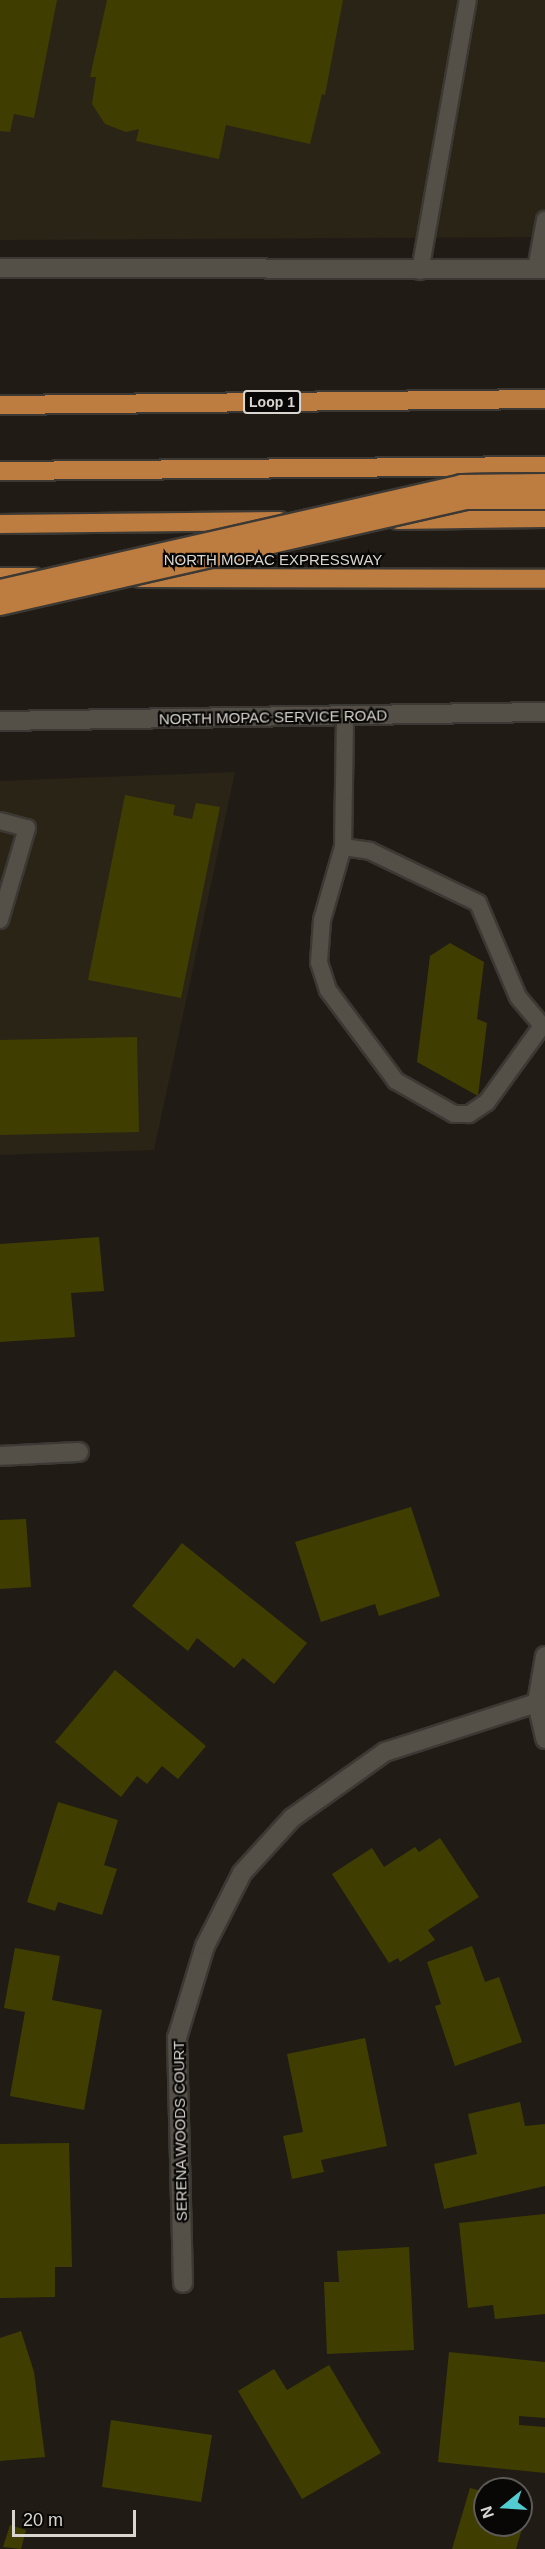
<!DOCTYPE html>
<style>
body{margin:0}
#map{position:relative;width:545px;height:2549px;overflow:hidden;background:#201c15;font-family:Arial,sans-serif}
div>[style]{position:absolute}
[style*='--x']{left:calc(var(--x)*1px);top:calc(var(--y)*1px);width:calc(var(--w)*1px);rotate:calc(var(--a)*1deg)}
.built>*{inset:0;background:#2a2417}
.building>*{inset:0;background:#403d00}
.roads{filter:drop-shadow(2px 0 #3c3934) drop-shadow(-2px 0 #3c3934) drop-shadow(0 2px #3c3934) drop-shadow(0 -2px #3c3934)}
.lane>*{height:16px;margin:-8px;padding:0 8px;transform-origin:8px;border-radius:8px;background:#544f47}
.street>*{height:18px;margin:-9px;padding:0 9px;transform-origin:9px;border-radius:9px;background:#544f47}
.secondary>*{height:18px;margin:-9px;padding:0 9px;transform-origin:9px;border-radius:9px;background:#544f47}
.highway>*{height:18px;margin:-9px;padding:0 9px;transform-origin:9px;border-radius:9px;background:#bd7d41}
.bridges{filter:drop-shadow(2px 0 #3c3934) drop-shadow(-2px 0 #3c3934) drop-shadow(0 2px #3c3934) drop-shadow(0 -2px #3c3934)}
.highway-bridge>*{height:18px;margin:-9px;padding:0 9px;transform-origin:9px;border-radius:9px;background:#bd7d41}
span{translate:-50% -50%;white-space:nowrap;text-align:center;line-height:1.15;-webkit-text-stroke:4.5px #090705;paint-order:stroke}
.shield-label span{padding:2px 4px;background:#090705;border:2px solid;border-radius:4px;-webkit-text-stroke-width:0}
.shield-label{font-size:14px;color:#d9d6d1;font-weight:700}
.street-label{font-size:15px;color:#d9d6d1}
.north{position:absolute;left:473px;top:2477px;width:60px;height:60px;box-sizing:border-box;background:#090705;border:2px solid #5c5a57;border-radius:50%;rotate:252deg;font-size:16px;font-weight:700;line-height:24px;text-align:center;color:#d9d6d1}
.north::after{content:'';display:block;margin:auto;width:21px;height:27px;background:#52ccd0;clip-path:polygon(50% 0,100% 100%,50% 72%,0 100%)}
.scale{position:absolute;left:12px;top:2510px;width:124px;height:27px;box-sizing:border-box;border:3px solid #d9d6d1;border-top:0;padding-left:8px;font-size:18px;line-height:21px;white-space:nowrap;color:#d9d6d1;-webkit-text-stroke:4px #090705;paint-order:stroke}
</style>
<div id="map">
<div class="built">
<i style="clip-path:polygon(0 0,545px 0,545px 237px,0 240px)"></i>
<i style="clip-path:polygon(235px 772px,154px 1150px,0 1155px,0 781px)"></i>
</div>
<div class="building">
<i style="clip-path:polygon(0 0,57px 0,34px 118px,14px 114px,10px 132px,0 131px)"></i>
<i style="clip-path:polygon(107px 0,343px 0,325px 95px,322px 94px,310px 144px,226px 125px,219px 159px,136px 141px,139px 129px,126px 132px,105px 124px,92px 104px,96px 77px,90px 77px)"></i>
<i style="clip-path:polygon(125px 795px,175px 805px,173px 815px,192px 819px,196px 803px,220px 807px,181px 998px,88px 980px)"></i>
<i style="clip-path:polygon(450px 943px,484px 962px,477px 1019px,487px 1023px,478px 1096px,417px 1062px,430px 956px)"></i>
<i style="clip-path:polygon(137px 1037px,139px 1132px,0 1135px,0 1040px)"></i>
<i style="clip-path:polygon(99px 1237px,104px 1291px,71px 1293px,75px 1337px,0 1342px,0 1244px)"></i>
<i style="clip-path:polygon(411px 1507px,440px 1596px,379px 1616px,375px 1604px,321px 1622px,295px 1542px)"></i>
<i style="clip-path:polygon(26px 1519px,31px 1587px,0 1589px,0 1520px)"></i>
<i style="clip-path:polygon(182px 1543px,307px 1643px,274px 1684px,243px 1658px,234px 1668px,197px 1638px,188px 1651px,132px 1606px)"></i>
<i style="clip-path:polygon(115px 1670px,206px 1746px,178px 1779px,162px 1766px,147px 1784px,137px 1776px,121px 1797px,55px 1742px)"></i>
<i style="clip-path:polygon(58px 1802px,118px 1820px,104px 1865px,117px 1869px,102px 1915px,58px 1902px,55px 1911px,27px 1902px)"></i>
<i style="clip-path:polygon(440px 1838px,479px 1897px,428px 1930px,435px 1940px,400px 1962px,398px 1958px,389px 1963px,332px 1874px,372px 1848px,384px 1867px,415px 1847px,419px 1852px)"></i>
<i style="clip-path:polygon(472px 1946px,485px 1982px,499px 1977px,522px 2042px,455px 2066px,435px 2006px,441px 2004px,427px 1962px)"></i>
<i style="clip-path:polygon(15px 1948px,60px 1956px,52px 2000px,102px 2010px,84px 2110px,10px 2096px,25px 2012px,4px 2008px)"></i>
<i style="clip-path:polygon(365px 2038px,387px 2146px,321px 2160px,324px 2172px,292px 2179px,283px 2136px,303px 2132px,287px 2054px)"></i>
<i style="clip-path:polygon(520px 2102px,525px 2126px,545px 2124px,545px 2186px,444px 2209px,434px 2164px,477px 2154px,468px 2114px)"></i>
<i style="clip-path:polygon(69px 2143px,72px 2267px,55px 2267px,55px 2297px,0 2298px,0 2144px)"></i>
<i style="clip-path:polygon(545px 2214px,545px 2314px,495px 2319px,493px 2305px,468px 2308px,459px 2223px)"></i>
<i style="clip-path:polygon(409px 2247px,414px 2350px,327px 2354px,324px 2282px,339px 2282px,337px 2251px)"></i>
<i style="clip-path:polygon(21px 2331px,34px 2372px,45px 2457px,0 2461px,0 2338px)"></i>
<i style="clip-path:polygon(449px 2352px,545px 2362px,545px 2418px,519px 2416px,519px 2425px,545px 2427px,545px 2473px,438px 2462px)"></i>
<i style="clip-path:polygon(329px 2365px,381px 2453px,302px 2499px,238px 2391px,274px 2369px,287px 2390px)"></i>
<i style="clip-path:polygon(111px 2420px,212px 2435px,201px 2502px,102px 2487px)"></i>
<i style="clip-path:polygon(470px 2488px,485px 2492px,485px 2525px,521px 2525px,521px 2503px,529px 2505px,516px 2549px,452px 2549px)"></i>
<i style="clip-path:polygon(10px 2525px,26px 2530px,21px 2549px,3px 2547px)"></i>
</div>
<div class="roads">
<div class="lane">
<i style="--x:536;--y:269;--w:50;--a:-79.6"></i>
<i style="--x:420;--y:271;--w:275;--a:-80"></i>
<i style="--x:0;--y:821;--w:28;--a:15"></i>
<i style="--x:27;--y:828;--w:96;--a:106.4"></i>
<i style="--x:343;--y:847;--w:27;--a:8"></i>
<i style="--x:370;--y:851;--w:120;--a:25.7"></i>
<i style="--x:478;--y:903;--w:102;--a:66.9"></i>
<i style="--x:518;--y:997;--w:38;--a:50"></i>
<i style="--x:542;--y:1026;--w:94;--a:125.9"></i>
<i style="--x:487;--y:1102;--w:22;--a:146"></i>
<i style="--x:469;--y:1114;--w:15;--a:180"></i>
<i style="--x:454;--y:1114;--w:67;--a:-150.4"></i>
<i style="--x:396;--y:1081;--w:114;--a:-126.8"></i>
<i style="--x:328;--y:990;--w:29;--a:-108"></i>
<i style="--x:319;--y:962;--w:42;--a:-85.9"></i>
<i style="--x:322;--y:920;--w:76;--a:-74"></i>
<i style="--x:343;--y:847;--w:131;--a:-89.1"></i>
</div>
<div class="street">
<i style="--x:0;--y:1456;--w:79;--a:-2.9"></i>
<i style="--x:545;--y:1656;--w:48;--a:99.7"></i>
<i style="--x:537;--y:1703;--w:37;--a:77"></i>
<i style="--x:183;--y:2283;--w:245;--a:-91.4"></i>
<i style="--x:177;--y:2038;--w:96;--a:-73.1"></i>
<i style="--x:205;--y:1946;--w:82;--a:-63.1"></i>
<i style="--x:242;--y:1873;--w:74;--a:-47.7"></i>
<i style="--x:292;--y:1818;--w:114;--a:-35.4"></i>
<i style="--x:385;--y:1752;--w:160;--a:-17.9"></i>
</div>
<div class="secondary">
<i style="--x:0;--y:268;--w:545;--a:0.11"></i>
<i style="--x:0;--y:721;--w:545;--a:-0.95"></i>
</div>
<div class="highway">
<i style="--x:0;--y:405;--w:545;--a:-0.63"></i>
<i style="--x:0;--y:471;--w:545;--a:-0.53"></i>
<i style="--x:398;--y:520;--w:147;--a:-0.8"></i>
<i style="--x:0;--y:524;--w:280;--a:-0.6"></i>
<i style="--x:0;--y:577;--w:34;--a:0"></i>
<i style="--x:140;--y:578;--w:405;--a:0.1"></i>
</div>
</div>
<div class="bridges">
<div class="highway-bridge">
<i style="--x:0;--y:589;--w:473;--a:-12.8"></i>
<i style="--x:461;--y:484;--w:84;--a:-0.7"></i>
<i style="--x:0;--y:606;--w:477;--a:-12.8"></i>
<i style="--x:465;--y:500;--w:80;--a:0"></i>
</div>
</div>
<div class="shield-label">
<span style="left:272px;top:402px">Loop 1</span>
</div>
<div class="street-label">
<span style="left:273px;top:560px">NORTH MOPAC EXPRESSWAY</span>
<span style="left:273px;top:717px;rotate:-1deg">NORTH MOPAC SERVICE ROAD</span>
<span style="left:180px;top:2131px;rotate:-91deg">SERENA WOODS COURT</span>
</div>
<div class="north">N</div>
<div class="scale">20 m</div>
</div>
